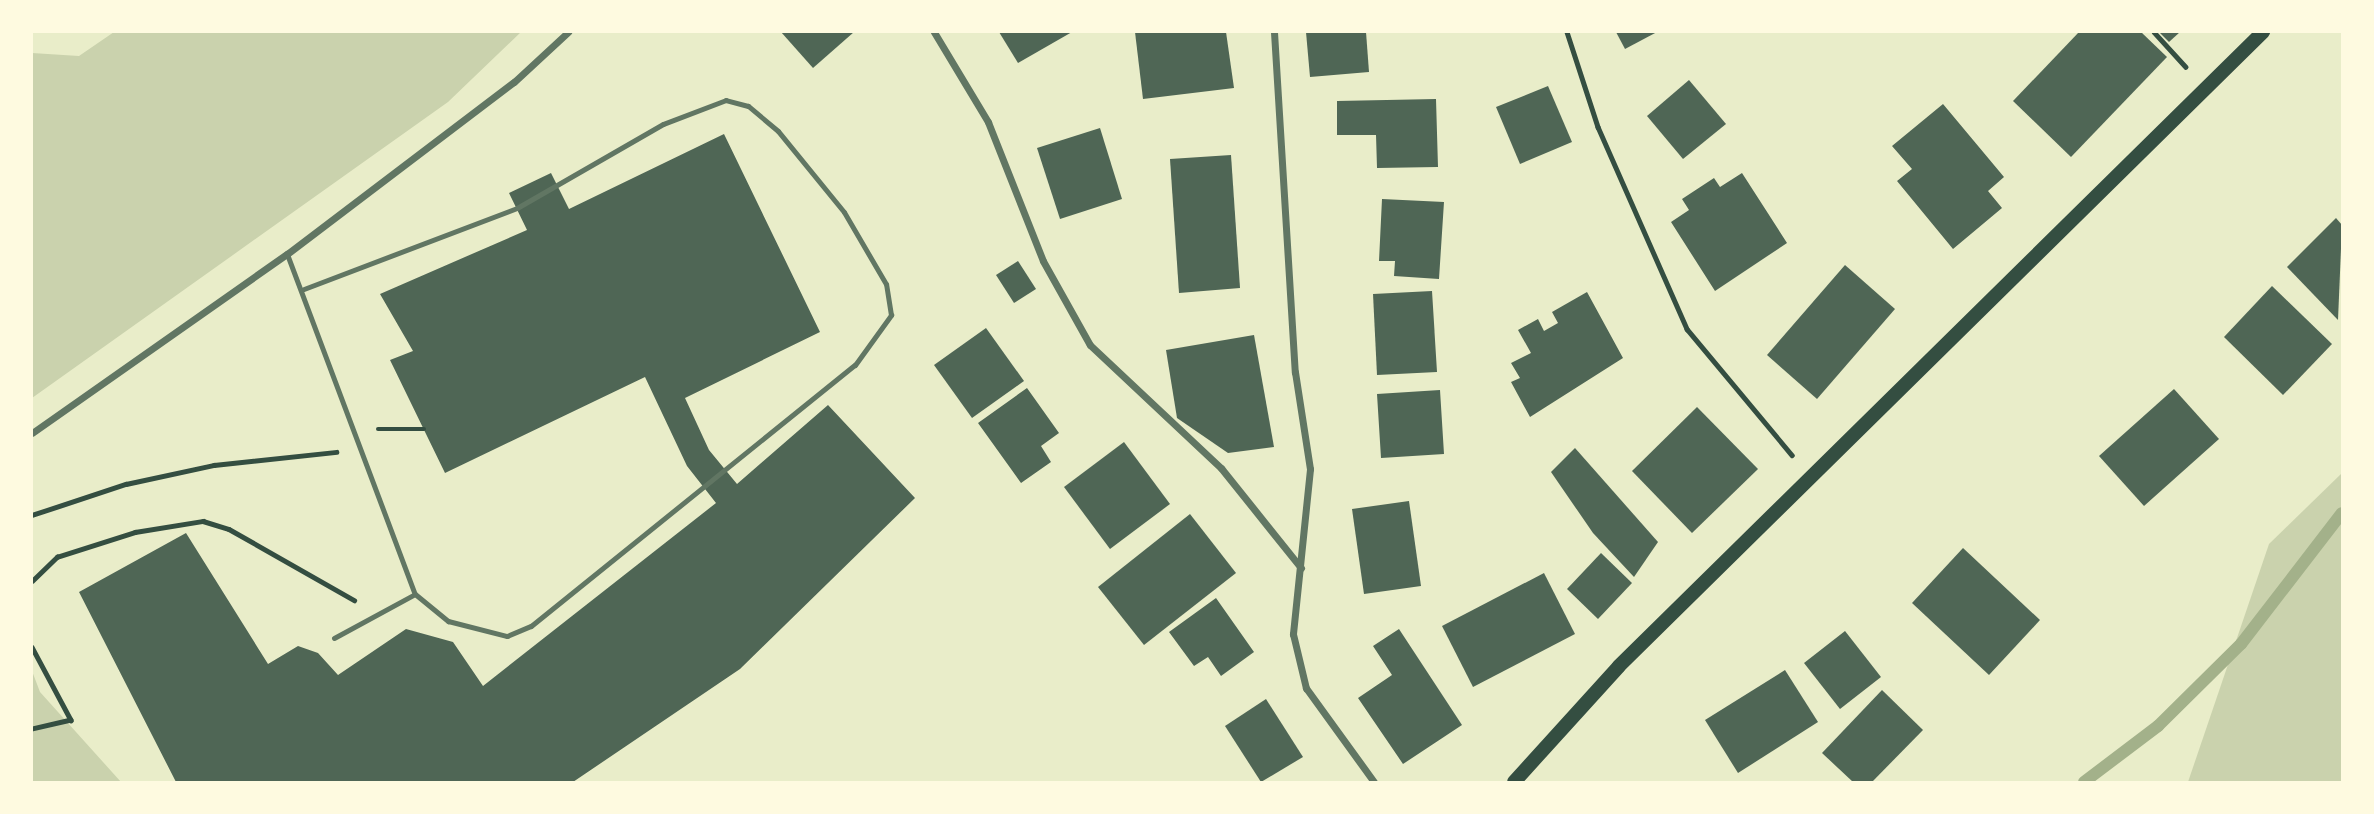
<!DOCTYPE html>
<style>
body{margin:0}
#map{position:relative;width:2374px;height:814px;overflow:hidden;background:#e9edc9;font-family:"PT Sans Narrow",sans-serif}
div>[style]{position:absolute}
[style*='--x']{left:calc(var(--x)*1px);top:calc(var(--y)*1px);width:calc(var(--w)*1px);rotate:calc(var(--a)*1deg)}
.green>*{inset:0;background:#cad2ad}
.stream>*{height:12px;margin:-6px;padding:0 6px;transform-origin:6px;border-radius:6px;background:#a3b18a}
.building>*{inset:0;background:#4f6655}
.path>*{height:4.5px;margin:-2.25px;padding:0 2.25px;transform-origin:2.25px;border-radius:2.25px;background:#344e41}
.service>*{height:5px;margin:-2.5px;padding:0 2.5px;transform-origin:2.5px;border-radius:2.5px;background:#617663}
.minor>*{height:7px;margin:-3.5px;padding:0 3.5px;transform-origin:3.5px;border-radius:3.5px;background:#617663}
.secondary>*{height:14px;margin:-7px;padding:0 7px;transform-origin:7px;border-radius:7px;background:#344e41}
span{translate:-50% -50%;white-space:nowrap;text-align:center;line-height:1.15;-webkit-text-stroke:5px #fefae0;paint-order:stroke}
.frame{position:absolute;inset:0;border:33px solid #fefae0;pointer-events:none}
</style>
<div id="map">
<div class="green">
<i style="clip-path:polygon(114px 32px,521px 32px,448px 102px,32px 398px,32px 53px,79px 56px)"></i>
<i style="clip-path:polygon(2342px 473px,2342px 782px,2188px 782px,2269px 544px)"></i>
<i style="clip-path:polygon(32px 671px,40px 692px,121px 782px,32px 782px)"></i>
</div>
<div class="stream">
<i style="--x:2084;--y:782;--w:93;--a:-37.1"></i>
<i style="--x:2158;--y:726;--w:117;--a:-44.7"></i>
<i style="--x:2241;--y:644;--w:165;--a:-52.4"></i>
</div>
<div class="building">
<i style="clip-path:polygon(781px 32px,854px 32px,813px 68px)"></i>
<i style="clip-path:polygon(999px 32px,1072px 32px,1018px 63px)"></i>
<i style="clip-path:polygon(1135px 32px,1226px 32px,1234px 88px,1143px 99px)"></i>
<i style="clip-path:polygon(1306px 32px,1366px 32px,1369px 72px,1310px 77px)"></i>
<i style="clip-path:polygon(1616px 32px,1657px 32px,1625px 49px)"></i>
<i style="clip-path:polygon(2079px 32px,2141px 32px,2167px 57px,2071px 157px,2013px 101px)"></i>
<i style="clip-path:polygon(2159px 32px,2180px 32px,2169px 42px)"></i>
<i style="clip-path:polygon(1689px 80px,1726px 124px,1683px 159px,1647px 116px)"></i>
<i style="clip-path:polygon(1548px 86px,1572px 142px,1520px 164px,1496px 107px)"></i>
<i style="clip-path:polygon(1436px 99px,1438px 167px,1377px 168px,1376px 135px,1337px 135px,1337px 101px)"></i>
<i style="clip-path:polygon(1943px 104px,2004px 177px,1988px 191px,2002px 208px,1953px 249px,1897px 181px,1912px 169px,1892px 146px)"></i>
<i style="clip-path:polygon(1100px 128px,1122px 199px,1060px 219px,1037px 148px)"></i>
<i style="clip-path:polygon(724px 134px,820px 332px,685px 398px,709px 450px,737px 484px,828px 405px,915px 498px,740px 669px,573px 782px,176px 782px,79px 592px,186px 533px,268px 664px,298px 646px,318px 653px,338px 675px,406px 629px,453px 642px,483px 686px,716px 503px,687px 466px,645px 377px,445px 473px,390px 360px,413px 351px,380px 294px,527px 230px,509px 193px,551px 173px,569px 209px)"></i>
<i style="clip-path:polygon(1231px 155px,1240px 288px,1179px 293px,1170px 159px)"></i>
<i style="clip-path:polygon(1742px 173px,1787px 243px,1715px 291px,1671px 222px,1689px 210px,1682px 199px,1714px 178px,1720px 187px)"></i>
<i style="clip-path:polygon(1382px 199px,1444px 202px,1439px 279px,1394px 276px,1395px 261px,1379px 261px)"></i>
<i style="clip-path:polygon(2336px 218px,2342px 225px,2338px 320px,2287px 267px)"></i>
<i style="clip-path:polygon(1018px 261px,1036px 289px,1014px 303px,996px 275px)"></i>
<i style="clip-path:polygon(1845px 265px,1895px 309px,1817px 399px,1767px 355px)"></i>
<i style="clip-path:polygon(2272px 286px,2332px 344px,2283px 395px,2224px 337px)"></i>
<i style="clip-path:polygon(1432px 291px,1437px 372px,1377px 375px,1373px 294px)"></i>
<i style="clip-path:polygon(1587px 292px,1623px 358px,1530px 417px,1511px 382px,1520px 378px,1511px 363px,1531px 353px,1518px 330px,1538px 319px,1544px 331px,1558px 323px,1552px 312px)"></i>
<i style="clip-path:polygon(986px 328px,1024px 381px,972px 418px,934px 365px)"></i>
<i style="clip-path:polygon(1254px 335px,1274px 447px,1228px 453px,1177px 418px,1166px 350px)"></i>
<i style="clip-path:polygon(1027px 388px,1059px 433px,1041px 446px,1051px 462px,1021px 483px,978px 423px)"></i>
<i style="clip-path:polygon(2174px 389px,2219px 439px,2144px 506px,2099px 456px)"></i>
<i style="clip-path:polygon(1440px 390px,1444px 454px,1381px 458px,1377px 394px)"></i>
<i style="clip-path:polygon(1697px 407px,1758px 469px,1692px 533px,1632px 471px)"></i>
<i style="clip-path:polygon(1124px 442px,1170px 504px,1110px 549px,1064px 487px)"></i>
<i style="clip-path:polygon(1575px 448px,1658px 542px,1634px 577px,1593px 533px,1551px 472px)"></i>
<i style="clip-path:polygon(1409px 501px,1421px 586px,1364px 594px,1352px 509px)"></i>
<i style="clip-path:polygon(1190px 514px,1236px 573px,1144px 645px,1098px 587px)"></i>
<i style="clip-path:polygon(1963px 548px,2040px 620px,1989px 675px,1912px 603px)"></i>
<i style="clip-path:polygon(1601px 553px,1632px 583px,1598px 619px,1567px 589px)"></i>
<i style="clip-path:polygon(1544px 573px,1575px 634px,1473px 687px,1442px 626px)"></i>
<i style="clip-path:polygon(1216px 598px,1254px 652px,1221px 676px,1208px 657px,1194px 666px,1169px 632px)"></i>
<i style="clip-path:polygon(1399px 629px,1462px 725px,1403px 764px,1358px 698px,1392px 675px,1373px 646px)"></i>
<i style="clip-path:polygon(1845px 631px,1881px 677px,1840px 709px,1804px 663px)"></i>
<i style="clip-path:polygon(1785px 670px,1818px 722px,1738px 773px,1705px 720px)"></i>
<i style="clip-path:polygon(1882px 690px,1923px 730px,1872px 782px,1853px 782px,1822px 753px)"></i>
<i style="clip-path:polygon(1266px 699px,1303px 757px,1261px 782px,1225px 726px)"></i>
</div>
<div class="path">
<i style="--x:1567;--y:32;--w:100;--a:71.9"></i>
<i style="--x:1598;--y:127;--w:221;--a:66.2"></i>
<i style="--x:1687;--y:329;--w:164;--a:50.2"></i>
<i style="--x:2154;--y:32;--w:47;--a:47.6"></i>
<i style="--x:378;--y:429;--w:46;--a:0"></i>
<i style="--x:32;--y:515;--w:99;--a:-18.3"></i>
<i style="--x:126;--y:484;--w:90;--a:-12.2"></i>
<i style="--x:214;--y:465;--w:123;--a:-6.1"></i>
<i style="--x:32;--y:581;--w:35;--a:-44"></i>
<i style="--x:57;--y:557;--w:82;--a:-17.8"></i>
<i style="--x:135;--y:532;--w:69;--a:-9.2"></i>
<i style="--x:203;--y:521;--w:27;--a:17"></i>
<i style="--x:229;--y:529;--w:144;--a:29.6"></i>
<i style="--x:32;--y:647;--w:83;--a:61.9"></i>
<i style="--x:71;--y:720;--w:40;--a:167"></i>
</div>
<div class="service">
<i style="--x:287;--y:254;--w:363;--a:69.4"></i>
<i style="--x:415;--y:594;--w:43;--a:39.3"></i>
<i style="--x:448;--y:621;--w:61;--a:14.3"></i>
<i style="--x:507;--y:636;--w:26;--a:-23"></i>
<i style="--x:531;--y:626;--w:416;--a:-38.9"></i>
<i style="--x:855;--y:365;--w:62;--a:-54.2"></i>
<i style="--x:891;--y:315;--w:31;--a:-99"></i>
<i style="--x:886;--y:284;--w:83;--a:-120.3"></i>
<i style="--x:844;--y:212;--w:104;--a:-129.2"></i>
<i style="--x:778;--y:131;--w:39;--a:-140"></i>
<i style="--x:748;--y:106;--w:23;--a:-165"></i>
<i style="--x:726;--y:100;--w:67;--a:159.1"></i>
<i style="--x:663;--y:124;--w:168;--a:150.1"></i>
<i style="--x:517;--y:208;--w:228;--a:159.2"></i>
<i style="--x:334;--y:638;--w:92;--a:-28.5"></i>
</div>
<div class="minor">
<i style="--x:934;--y:32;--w:105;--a:59"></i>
<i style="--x:988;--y:122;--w:149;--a:68.4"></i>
<i style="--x:1043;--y:261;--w:96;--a:60.8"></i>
<i style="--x:1090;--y:345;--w:180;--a:43.2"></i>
<i style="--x:1221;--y:468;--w:128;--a:51.3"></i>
<i style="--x:1274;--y:32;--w:341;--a:86.5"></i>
<i style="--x:1295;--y:372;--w:98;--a:81.2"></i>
<i style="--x:1310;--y:469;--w:166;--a:95.9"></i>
<i style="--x:1293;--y:634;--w:56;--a:76.5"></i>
<i style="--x:1306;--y:688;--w:116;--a:54.1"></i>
<i style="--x:32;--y:433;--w:312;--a:-35.1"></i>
<i style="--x:287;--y:254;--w:285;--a:-37.2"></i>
<i style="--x:514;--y:82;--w:74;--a:-42.8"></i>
</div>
<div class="secondary">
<i style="--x:1514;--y:782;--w:156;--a:-47.8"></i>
<i style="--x:1619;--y:666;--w:904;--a:-44.55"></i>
</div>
<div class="frame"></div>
</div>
